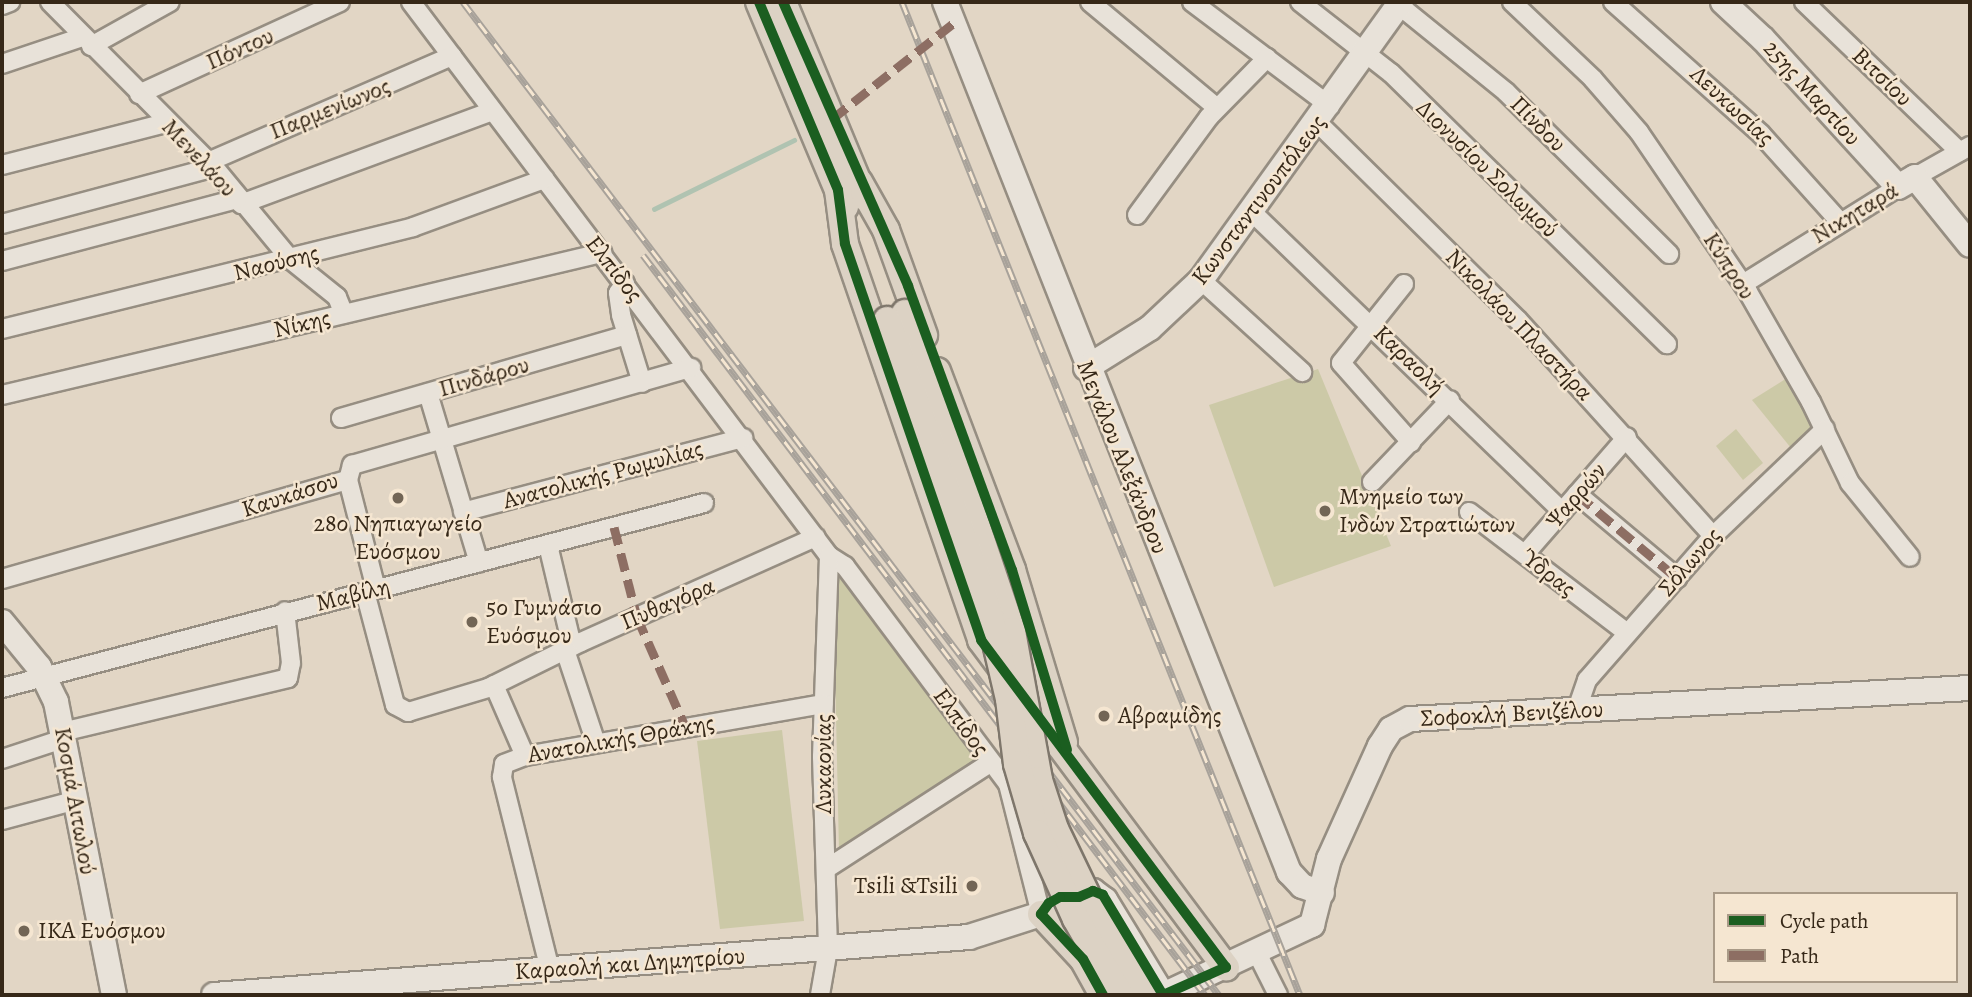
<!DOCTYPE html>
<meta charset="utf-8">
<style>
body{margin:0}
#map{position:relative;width:1972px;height:997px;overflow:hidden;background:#e2d6c5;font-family:Alegreya,serif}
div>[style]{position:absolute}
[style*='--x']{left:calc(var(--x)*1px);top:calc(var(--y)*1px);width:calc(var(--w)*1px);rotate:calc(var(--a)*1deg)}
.green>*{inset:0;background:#ccc9a7}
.stream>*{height:4.5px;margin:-2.25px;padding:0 2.25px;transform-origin:2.25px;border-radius:2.25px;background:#b0c3b1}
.roads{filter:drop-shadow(2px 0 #968e82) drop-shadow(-2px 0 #968e82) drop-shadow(0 2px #968e82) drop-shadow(0 -2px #968e82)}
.street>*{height:18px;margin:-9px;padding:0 9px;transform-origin:9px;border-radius:9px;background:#e8e2d9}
.secondary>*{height:24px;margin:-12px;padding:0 12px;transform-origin:12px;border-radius:12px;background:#e8e2d9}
.primary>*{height:26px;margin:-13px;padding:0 13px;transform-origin:13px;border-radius:13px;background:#dcd2c4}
.rail>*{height:7px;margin-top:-3.5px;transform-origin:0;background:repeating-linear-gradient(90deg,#f5e6d1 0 13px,#a8a29a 0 26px);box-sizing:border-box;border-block:2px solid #a8a29a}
.bridges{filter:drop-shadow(2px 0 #7e766b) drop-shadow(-2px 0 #7e766b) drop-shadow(0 2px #7e766b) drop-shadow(0 -2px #7e766b)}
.primary-bridge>*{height:26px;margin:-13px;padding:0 13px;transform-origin:13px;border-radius:13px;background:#dcd2c4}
.quiet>*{height:9px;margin-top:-4.5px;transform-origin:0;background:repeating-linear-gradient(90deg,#8d6e63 0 18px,transparent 0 27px)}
.cycleway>*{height:10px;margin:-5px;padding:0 5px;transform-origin:5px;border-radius:5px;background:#1b5e20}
.dots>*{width:19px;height:19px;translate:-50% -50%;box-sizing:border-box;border:4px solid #f5e6d1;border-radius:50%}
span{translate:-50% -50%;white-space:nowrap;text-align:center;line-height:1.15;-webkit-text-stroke:5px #f5e6d1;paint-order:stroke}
.street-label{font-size:24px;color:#362818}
.poi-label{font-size:24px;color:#362818}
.left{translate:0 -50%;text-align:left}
.right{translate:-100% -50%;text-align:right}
.frame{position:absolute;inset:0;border:4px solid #362818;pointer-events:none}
.legend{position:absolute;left:1713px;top:892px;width:245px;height:91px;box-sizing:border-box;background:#f5e6d1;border:2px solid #a99a87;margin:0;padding:9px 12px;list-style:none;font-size:21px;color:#362818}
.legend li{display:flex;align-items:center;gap:14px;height:35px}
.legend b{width:35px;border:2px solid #a99a87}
</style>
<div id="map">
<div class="green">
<i style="clip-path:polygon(1318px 369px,1391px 546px,1274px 587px,1209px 405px)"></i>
<i style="clip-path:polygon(1787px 378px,1814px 426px,1791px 448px,1752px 400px)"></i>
<i style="clip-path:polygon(1736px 429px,1763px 463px,1743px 480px,1716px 446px)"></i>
<i style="clip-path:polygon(845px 578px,979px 761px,839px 851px,833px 579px)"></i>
<i style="clip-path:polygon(782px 730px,804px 921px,720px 929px,697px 741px)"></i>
</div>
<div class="stream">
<i style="--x:654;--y:209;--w:156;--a:-26.2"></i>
</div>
<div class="roads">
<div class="street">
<i style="--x:50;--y:2;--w:233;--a:45.2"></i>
<i style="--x:214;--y:167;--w:121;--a:50.4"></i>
<i style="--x:291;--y:260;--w:59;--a:38.8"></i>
<i style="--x:337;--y:297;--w:18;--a:68"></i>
<i style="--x:411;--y:2;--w:694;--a:52.96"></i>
<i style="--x:829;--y:556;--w:201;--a:92"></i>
<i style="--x:822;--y:757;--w:192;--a:88.2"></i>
<i style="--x:828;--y:949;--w:47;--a:99.9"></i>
<i style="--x:1090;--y:2;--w:165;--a:39.8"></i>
<i style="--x:1192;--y:2;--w:173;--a:37"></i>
<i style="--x:1300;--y:2;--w:115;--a:38"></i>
<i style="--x:1391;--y:73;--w:387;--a:44.5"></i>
<i style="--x:1395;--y:2;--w:143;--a:39"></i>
<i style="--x:1506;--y:92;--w:230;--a:44.8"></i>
<i style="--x:1512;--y:2;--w:112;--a:43.5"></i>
<i style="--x:1593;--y:79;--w:70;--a:49"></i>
<i style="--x:1639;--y:132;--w:194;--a:55.7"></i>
<i style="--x:1748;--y:292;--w:127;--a:60.2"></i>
<i style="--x:1811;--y:402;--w:90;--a:64.3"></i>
<i style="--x:1850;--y:483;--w:95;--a:51"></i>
<i style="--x:1613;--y:2;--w:198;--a:41.7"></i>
<i style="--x:1761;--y:134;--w:118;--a:48.1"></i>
<i style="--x:1804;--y:2;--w:216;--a:43.9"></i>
<i style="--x:2;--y:5;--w:9;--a:-21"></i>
<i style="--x:91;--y:46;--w:90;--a:-29.1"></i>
<i style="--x:2;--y:64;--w:84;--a:-18.6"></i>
<i style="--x:139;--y:94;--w:221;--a:-24.6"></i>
<i style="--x:1317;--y:122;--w:282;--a:44.6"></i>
<i style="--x:1518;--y:320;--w:291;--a:47.9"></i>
<i style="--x:208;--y:162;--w:266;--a:-23.5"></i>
<i style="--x:2;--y:165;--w:169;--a:-14.4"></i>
<i style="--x:1915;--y:177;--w:63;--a:-29.4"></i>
<i style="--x:241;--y:204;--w:268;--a:-20.3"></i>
<i style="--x:1252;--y:212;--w:431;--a:44"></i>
<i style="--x:1137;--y:215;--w:122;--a:-53.7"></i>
<i style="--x:1209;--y:117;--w:83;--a:-45.5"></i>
<i style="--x:2;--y:224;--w:220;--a:-15"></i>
<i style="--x:2;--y:261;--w:243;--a:-14.8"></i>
<i style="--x:1201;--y:280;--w:137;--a:42.3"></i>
<i style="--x:625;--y:283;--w:12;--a:125"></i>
<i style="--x:618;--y:293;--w:22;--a:82"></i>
<i style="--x:621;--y:315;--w:71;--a:72.8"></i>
<i style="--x:1404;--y:284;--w:101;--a:128.6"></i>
<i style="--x:1341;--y:363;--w:106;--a:48.5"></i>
<i style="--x:1743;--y:284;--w:183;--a:-32"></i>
<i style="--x:2;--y:329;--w:423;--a:-13.9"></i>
<i style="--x:413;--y:227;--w:140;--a:-20.1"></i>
<i style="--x:428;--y:393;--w:177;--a:73.3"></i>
<i style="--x:2;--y:395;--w:617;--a:-13.32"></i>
<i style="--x:341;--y:418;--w:298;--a:-16.2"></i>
<i style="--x:1372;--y:482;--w:113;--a:-46.4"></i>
<i style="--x:1577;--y:494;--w:131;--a:40"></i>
<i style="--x:463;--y:512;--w:290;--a:-14.8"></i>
<i style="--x:1469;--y:512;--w:199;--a:37.4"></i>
<i style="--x:548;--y:545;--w:104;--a:76.6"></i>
<i style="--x:1525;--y:554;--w:155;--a:-48.9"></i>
<i style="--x:829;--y:556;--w:19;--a:32"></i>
<i style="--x:845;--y:566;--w:272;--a:53.2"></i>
<i style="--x:1008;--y:784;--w:134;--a:75.8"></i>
<i style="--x:2;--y:579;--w:360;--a:-16"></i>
<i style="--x:376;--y:589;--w:113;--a:-104.4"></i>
<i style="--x:348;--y:480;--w:16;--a:-75"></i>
<i style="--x:352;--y:465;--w:353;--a:-16"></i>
<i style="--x:365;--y:592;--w:117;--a:75.1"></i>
<i style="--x:395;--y:705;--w:15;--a:28"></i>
<i style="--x:408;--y:712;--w:84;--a:-16.7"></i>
<i style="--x:488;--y:688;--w:104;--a:-26.3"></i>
<i style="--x:581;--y:642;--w:257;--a:-24.1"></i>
<i style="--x:565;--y:650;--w:98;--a:71.6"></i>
<i style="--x:494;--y:685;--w:77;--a:66.4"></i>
<i style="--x:2;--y:688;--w:726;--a:-14.76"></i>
<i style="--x:1576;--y:712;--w:34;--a:-71"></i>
<i style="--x:1587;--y:680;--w:191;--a:-48.8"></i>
<i style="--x:1713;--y:536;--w:155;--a:-43.7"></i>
<i style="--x:62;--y:732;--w:232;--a:-13.4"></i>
<i style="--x:288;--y:678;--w:15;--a:-79"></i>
<i style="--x:291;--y:663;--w:52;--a:-96.6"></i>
<i style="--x:2;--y:759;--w:64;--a:-18.2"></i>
<i style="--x:2;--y:820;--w:73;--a:-15"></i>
<i style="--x:826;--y:869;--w:195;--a:-32.9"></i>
<i style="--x:1257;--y:953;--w:47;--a:63.4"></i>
<i style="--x:550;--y:970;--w:199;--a:-104"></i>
<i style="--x:502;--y:777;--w:13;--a:-81"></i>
<i style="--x:504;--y:764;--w:22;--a:-21"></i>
<i style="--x:525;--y:756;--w:303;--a:-9.9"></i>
</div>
<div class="secondary">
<i style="--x:945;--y:2;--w:936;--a:68.43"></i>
<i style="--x:1289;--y:872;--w:19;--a:47"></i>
<i style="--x:1302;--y:886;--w:21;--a:19"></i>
<i style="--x:1723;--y:2;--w:54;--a:42.8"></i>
<i style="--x:1763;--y:39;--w:200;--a:47.6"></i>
<i style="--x:1898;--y:187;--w:20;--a:-30"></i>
<i style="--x:1915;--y:177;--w:87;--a:51"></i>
<i style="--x:1086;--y:368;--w:75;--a:-32"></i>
<i style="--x:1150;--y:328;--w:70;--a:-43.3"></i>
<i style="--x:1201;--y:280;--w:342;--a:-54.3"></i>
<i style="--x:2;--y:622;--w:58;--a:50.6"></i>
<i style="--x:39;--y:667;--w:39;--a:64"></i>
<i style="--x:56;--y:702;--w:299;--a:78.8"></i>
<i style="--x:214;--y:995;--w:757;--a:-4.39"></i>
<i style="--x:969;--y:937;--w:76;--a:-17.7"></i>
<i style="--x:1041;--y:914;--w:15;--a:4"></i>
<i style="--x:1056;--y:915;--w:44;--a:-33"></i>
<i style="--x:1093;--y:891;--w:15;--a:37"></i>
<i style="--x:1105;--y:900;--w:111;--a:58.6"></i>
<i style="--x:1163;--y:995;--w:165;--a:-25.2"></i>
<i style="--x:1312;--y:925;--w:68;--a:-75.6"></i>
<i style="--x:1329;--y:859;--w:124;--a:-65.7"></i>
<i style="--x:1380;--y:746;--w:20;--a:-57"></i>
<i style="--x:1391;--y:729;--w:21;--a:-28"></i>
<i style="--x:1410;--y:719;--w:561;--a:-3.17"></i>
</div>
<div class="primary">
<i style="--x:759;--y:2;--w:222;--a:67.2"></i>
<i style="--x:783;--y:2;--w:211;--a:67.4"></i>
<i style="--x:859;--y:182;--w:55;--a:60.6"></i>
<i style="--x:886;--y:230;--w:112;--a:70.1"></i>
<i style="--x:838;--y:190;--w:54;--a:82.6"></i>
<i style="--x:845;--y:244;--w:419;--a:71"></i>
<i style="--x:981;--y:640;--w:409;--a:53.2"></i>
<i style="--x:937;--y:371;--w:213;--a:69.3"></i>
<i style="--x:1012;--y:570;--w:180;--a:73.2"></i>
<i style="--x:1041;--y:914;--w:62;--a:47"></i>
<i style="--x:1083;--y:959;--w:41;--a:60.9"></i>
</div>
</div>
<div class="rail">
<i style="--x:463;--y:2;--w:1248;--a:52.72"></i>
<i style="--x:902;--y:2;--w:1070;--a:68.16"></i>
<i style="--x:643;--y:255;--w:929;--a:52.78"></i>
</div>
<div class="bridges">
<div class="primary-bridge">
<i style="--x:905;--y:313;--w:336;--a:71.4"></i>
<i style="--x:1012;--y:631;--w:151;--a:79.7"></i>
<i style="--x:1039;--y:780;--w:52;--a:71.9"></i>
<i style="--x:1055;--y:829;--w:90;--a:64.3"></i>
<i style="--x:1094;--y:910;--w:99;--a:59.5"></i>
<i style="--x:887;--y:320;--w:310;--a:70.8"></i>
<i style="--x:989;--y:613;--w:88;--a:76.9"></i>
<i style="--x:1009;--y:699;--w:65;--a:83"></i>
<i style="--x:1017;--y:764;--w:72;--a:73.8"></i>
<i style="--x:1037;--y:833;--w:94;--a:65.6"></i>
<i style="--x:1076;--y:919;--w:88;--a:59.9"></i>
</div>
</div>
<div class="quiet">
<i style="--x:832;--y:119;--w:157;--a:-38.3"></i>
<i style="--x:1577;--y:494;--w:131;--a:40"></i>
<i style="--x:614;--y:527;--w:93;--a:75.7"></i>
<i style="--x:637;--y:617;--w:121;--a:66.2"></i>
</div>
<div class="cycleway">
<i style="--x:759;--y:2;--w:204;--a:67.2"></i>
<i style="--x:838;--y:190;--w:54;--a:82.6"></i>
<i style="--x:845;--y:244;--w:419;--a:71"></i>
<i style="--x:981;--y:640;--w:409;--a:53.2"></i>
<i style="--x:1226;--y:967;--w:69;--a:156"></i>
<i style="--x:1163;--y:995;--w:117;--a:-121"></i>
<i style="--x:1103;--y:895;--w:11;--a:-158"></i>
<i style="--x:1093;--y:891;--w:15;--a:157"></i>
<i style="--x:1079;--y:897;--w:19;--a:180"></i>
<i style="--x:1060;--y:897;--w:13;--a:151"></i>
<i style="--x:1049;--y:903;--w:14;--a:126"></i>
<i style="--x:1041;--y:914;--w:62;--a:47"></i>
<i style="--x:1083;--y:959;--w:41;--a:60.9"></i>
<i style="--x:783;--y:2;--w:310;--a:66.2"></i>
<i style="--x:908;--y:286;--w:302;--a:69.9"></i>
<i style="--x:1012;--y:570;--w:188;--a:73"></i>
</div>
<div class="dots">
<i style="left:398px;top:498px;background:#726555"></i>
<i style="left:1325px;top:511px;background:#726555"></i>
<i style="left:472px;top:622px;background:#726555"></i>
<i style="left:1104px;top:716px;background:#726555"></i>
<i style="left:972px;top:886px;background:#726555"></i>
<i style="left:24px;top:931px;background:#726555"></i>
</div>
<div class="street-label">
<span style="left:240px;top:49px;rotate:-24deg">Πόντου</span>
<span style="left:1882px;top:77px;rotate:44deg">Βιτσίου</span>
<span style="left:1812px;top:93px;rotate:48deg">25ης Μαρτίου</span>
<span style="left:1732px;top:106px;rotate:43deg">Λευκωσίας</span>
<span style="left:330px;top:109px;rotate:-22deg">Παρμενίωνος</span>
<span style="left:1538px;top:124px;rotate:45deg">Πίνδου</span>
<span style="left:199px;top:158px;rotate:47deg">Μενελάου</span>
<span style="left:1487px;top:169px;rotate:44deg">Διονυσίου Σολωμού</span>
<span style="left:1259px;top:200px;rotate:-53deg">Κωνσταντινουπόλεως</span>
<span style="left:1855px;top:213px;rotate:-31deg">Νικηταρά</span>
<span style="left:276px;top:263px;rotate:-14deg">Ναούσης</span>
<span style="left:1729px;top:266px;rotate:57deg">Κύπρου</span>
<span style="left:614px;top:269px;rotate:52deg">Ελπίδος</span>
<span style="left:302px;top:324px;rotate:-13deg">Νίκης</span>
<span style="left:1519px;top:325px;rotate:46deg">Νικολάου Πλαστήρα</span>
<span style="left:1409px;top:360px;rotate:44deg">Καραολή</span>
<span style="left:484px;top:377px;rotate:-16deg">Πινδάρου</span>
<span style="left:1122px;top:457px;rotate:68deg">Μεγάλου Αλεξάνδρου</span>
<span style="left:603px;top:475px;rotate:-15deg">Ανατολικής Ρωμυλίας</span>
<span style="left:290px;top:495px;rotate:-18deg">Καυκάσου</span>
<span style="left:1576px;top:496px;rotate:-49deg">Ψαρρών</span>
<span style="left:1690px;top:562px;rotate:-49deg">Σόλωνος</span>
<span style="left:1548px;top:573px;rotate:38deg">Ύδρας</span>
<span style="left:353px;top:595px;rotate:-14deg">Μαβίλη</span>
<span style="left:668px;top:604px;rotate:-23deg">Πυθαγόρα</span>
<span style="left:1512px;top:714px;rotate:-3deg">Σοφοκλή Βενιζέλου</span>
<span style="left:961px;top:722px;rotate:54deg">Ελπίδος</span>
<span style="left:621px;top:739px;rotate:-10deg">Ανατολικής Θράκης</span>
<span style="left:824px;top:764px;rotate:-90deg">Λυκαονίας</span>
<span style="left:75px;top:801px;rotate:80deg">Κοσμά Αιτωλού</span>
<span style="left:630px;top:964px;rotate:-4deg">Καραολή και Δημητρίου</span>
</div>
<div class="poi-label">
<span class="left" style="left:1339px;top:511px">Μνημείο των<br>Ινδών Στρατιώτων</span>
<span style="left:398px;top:538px">28ο Νηπιαγωγείο<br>Ευόσμου</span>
<span class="left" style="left:486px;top:622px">5ο Γυμνάσιο<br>Ευόσμου</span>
<span class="left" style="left:1118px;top:716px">Αβραμίδης</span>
<span class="right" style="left:958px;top:886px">Tsili &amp;Tsili</span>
<span class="left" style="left:38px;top:931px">ΙΚΑ Ευόσμου</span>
</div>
<div class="frame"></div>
<ul class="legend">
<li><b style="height:9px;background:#1b5e20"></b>Cycle path</li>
<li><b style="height:9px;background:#8d6e63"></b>Path</li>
</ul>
</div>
